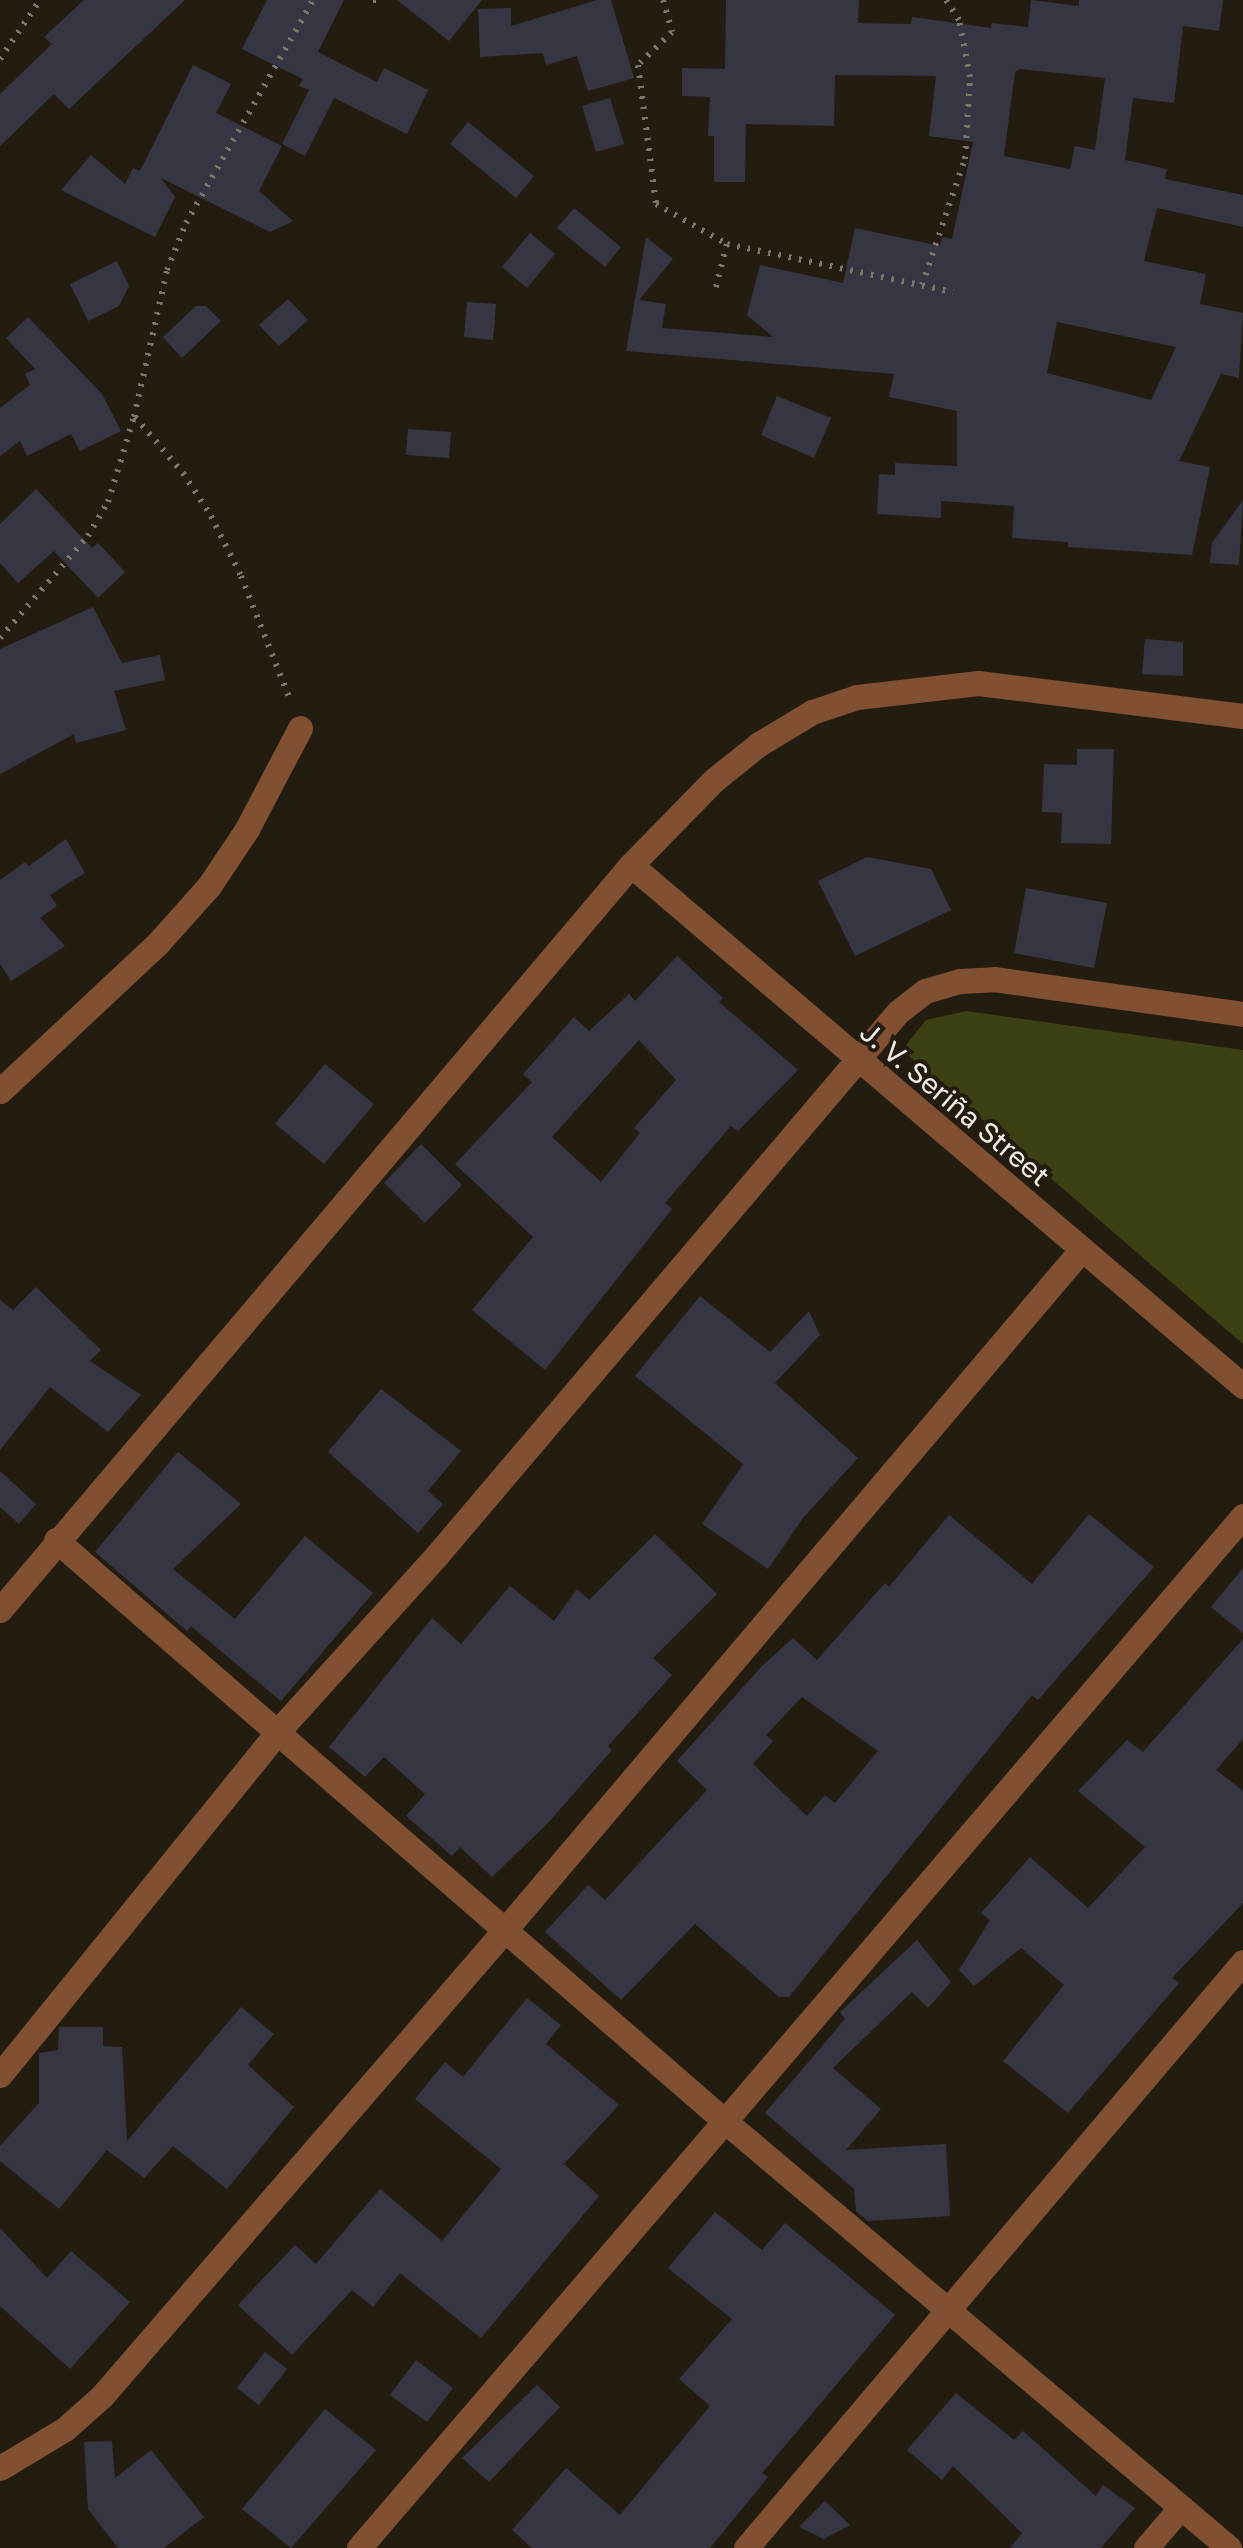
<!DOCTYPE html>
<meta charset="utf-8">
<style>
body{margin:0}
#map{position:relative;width:1243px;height:2548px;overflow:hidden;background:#231c11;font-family:"Golos Text",sans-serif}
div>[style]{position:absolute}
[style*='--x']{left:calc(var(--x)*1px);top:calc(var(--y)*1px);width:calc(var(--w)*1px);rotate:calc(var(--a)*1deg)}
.green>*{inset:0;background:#3d4013}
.building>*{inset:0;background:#353642}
.path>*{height:6px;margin-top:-3px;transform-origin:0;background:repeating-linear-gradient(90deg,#7b756c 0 2.5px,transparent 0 10.5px)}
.minor>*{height:25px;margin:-12.5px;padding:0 12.5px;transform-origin:12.5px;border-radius:12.5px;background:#814f32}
span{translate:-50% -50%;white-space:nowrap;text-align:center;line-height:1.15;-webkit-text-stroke:8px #231c11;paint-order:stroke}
.street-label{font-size:28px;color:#f1ece5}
</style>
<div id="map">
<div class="green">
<i style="clip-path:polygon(966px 1011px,1243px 1050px,1243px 1344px,902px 1050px,926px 1020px)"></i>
</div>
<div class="building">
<i style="clip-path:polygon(84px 0,185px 0,69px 109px,54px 94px,0 146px,0 94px,52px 44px,44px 37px)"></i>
<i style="clip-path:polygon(267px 0,344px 0,318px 52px,377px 82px,384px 68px,428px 90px,407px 134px,334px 98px,305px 156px,282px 144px,309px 90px,299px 86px,303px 79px,242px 49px)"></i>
<i style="clip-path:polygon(397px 0,482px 0,449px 41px)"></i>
<i style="clip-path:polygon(597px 0,611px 0,634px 78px,588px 91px,577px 56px,546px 65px,543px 53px,480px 57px,478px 9px,511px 8px,511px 26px)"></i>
<i style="clip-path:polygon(evenodd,726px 0,859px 0,858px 23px,911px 24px,912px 17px,991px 28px,992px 23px,1028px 27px,1031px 0,1079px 6px,1079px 0,1223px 0,1219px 31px,1183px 26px,1174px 103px,1133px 98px,1125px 160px,1167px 169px,1165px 179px,1243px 195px,1243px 227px,1157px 208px,1144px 261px,1206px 274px,1200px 304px,1243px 313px,1239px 378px,1221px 374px,1179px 461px,1210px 467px,1192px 555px,1068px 547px,1068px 542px,1012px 538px,1014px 506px,941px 501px,941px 518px,877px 514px,879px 474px,895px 475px,895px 463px,957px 466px,957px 411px,889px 397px,894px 374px,626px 351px,646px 237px,673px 259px,639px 300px,666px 304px,662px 328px,773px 337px,747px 315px,760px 265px,843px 283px,855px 228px,940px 246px,942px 237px,952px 239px,973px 142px,929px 136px,936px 76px,835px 75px,834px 126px,746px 124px,745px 182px,714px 182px,714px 136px,708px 136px,710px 97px,682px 96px,682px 68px,725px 69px,726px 0,1020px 69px,1105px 78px,1095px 150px,1075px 146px,1070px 169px,1004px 156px,1015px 72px,1020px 69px,726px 0,1057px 322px,1176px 347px,1151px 400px,1047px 373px,1057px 322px)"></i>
<i style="clip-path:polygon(193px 65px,231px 84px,216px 113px,282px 146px,259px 191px,293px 221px,270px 232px,161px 178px,175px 197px,155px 237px,61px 190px,91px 155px,125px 184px,133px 168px,140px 171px)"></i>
<i style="clip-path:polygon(610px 98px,624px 144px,596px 152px,582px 106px)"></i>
<i style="clip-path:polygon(468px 122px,534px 176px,516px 198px,450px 144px)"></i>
<i style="clip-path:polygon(574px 208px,621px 247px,605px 267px,557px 228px)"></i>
<i style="clip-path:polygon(530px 233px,555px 254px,527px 288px,502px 267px)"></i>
<i style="clip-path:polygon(117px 261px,129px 286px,119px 306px,88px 321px,70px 284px)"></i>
<i style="clip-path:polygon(288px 299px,308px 320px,279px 346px,259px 325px)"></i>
<i style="clip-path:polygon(467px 302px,496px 304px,493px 340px,464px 337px)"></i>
<i style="clip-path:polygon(196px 306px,206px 306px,221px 321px,182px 358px,163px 337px)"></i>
<i style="clip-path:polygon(28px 317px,102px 394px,121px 431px,80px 451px,71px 434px,27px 456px,20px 441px,0 456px,0 408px,30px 385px,25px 374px,35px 369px,6px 338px)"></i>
<i style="clip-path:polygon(777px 396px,831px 418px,814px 458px,761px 435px)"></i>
<i style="clip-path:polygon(408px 429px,451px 432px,449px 458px,406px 455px)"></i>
<i style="clip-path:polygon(36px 489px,92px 548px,98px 543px,125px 572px,98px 598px,54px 551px,18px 583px,0 563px,0 524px)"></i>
<i style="clip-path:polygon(1243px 500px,1239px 565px,1210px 563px,1212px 543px)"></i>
<i style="clip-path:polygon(93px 607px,122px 663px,160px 655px,165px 680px,114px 691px,126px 730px,76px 743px,74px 734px,0 774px,0 649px)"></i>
<i style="clip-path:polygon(1145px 639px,1183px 642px,1183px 676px,1142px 674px)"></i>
<i style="clip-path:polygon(1077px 749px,1114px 749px,1111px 844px,1061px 843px,1062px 813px,1042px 812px,1044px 764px,1077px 765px)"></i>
<i style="clip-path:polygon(66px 839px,85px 873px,50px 895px,57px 906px,40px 918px,65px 946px,11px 981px,0 964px,0 880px,25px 862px,29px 866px)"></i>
<i style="clip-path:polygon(867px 857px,931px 869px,951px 910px,855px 956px,818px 881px)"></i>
<i style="clip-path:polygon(1026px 888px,1107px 903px,1094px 968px,1014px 953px)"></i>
<i style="clip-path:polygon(evenodd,677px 956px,723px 998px,719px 1002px,798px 1070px,738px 1131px,731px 1126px,665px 1203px,672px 1209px,545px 1370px,472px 1310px,533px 1237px,455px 1164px,532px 1082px,523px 1074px,574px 1017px,589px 1031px,629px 994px,635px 1001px,677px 956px,639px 1040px,676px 1080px,634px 1128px,640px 1133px,601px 1182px,552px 1137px,639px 1040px)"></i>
<i style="clip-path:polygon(325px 1064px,374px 1104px,324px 1164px,275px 1124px)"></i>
<i style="clip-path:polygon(421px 1144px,462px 1185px,425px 1223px,384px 1183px)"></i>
<i style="clip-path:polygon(36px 1287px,101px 1350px,90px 1361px,141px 1395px,108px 1432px,50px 1387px,0 1450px,0 1300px,13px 1310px)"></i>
<i style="clip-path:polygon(700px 1296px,770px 1352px,809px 1311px,820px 1335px,775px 1383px,858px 1458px,803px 1518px,768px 1569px,702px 1524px,743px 1464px,635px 1376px)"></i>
<i style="clip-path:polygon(381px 1389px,461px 1451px,428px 1491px,443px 1504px,418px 1533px,328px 1452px)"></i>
<i style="clip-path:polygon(178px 1452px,241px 1504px,173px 1569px,235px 1619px,305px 1536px,373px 1593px,281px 1701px,191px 1626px,187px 1631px,95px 1552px)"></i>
<i style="clip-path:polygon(0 1471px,36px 1504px,19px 1524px,0 1507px)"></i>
<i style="clip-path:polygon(evenodd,1089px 1514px,1154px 1567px,1038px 1700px,1032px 1695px,789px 1997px,779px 1997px,695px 1924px,621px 2000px,545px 1932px,588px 1885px,605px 1900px,707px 1790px,677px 1761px,762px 1666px,793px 1638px,817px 1660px,885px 1583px,889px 1587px,949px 1515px,1032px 1584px,1089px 1514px,802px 1697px,878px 1751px,835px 1803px,825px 1795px,807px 1816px,753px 1764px,773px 1741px,766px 1735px,802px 1697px)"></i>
<i style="clip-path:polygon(655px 1534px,717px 1594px,653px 1658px,672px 1675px,608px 1746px,612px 1750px,547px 1824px,492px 1877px,460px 1847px,452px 1856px,406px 1816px,425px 1794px,384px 1757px,365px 1777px,329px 1747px,432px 1618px,461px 1644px,510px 1586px,554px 1621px,577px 1589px,589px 1600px)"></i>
<i style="clip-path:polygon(1243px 1568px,1243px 1633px,1211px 1607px)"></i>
<i style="clip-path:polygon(1243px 1639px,1243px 1739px,1216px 1770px,1243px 1791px,1243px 1903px,1172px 1978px,1179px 1983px,1068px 2113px,1003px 2061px,1064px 1985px,1021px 1948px,974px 1986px,959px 1970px,990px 1920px,981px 1913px,1030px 1857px,1088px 1908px,1145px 1847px,1078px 1791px,1127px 1740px,1143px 1752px)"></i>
<i style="clip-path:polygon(917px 1940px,951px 1982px,928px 2008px,912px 1992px,833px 2068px,881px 2109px,846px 2150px,946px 2144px,950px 2216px,868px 2221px,856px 2211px,854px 2189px,765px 2113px,845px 2019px,840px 2012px)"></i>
<i style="clip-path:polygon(527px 1998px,561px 2025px,546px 2044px,619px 2105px,564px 2164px,599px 2196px,481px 2338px,400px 2273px,373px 2307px,352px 2290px,292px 2355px,238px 2305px,295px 2245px,316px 2264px,380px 2189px,442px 2241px,501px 2169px,415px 2099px,445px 2062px,463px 2077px)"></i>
<i style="clip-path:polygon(241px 2007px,274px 2034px,248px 2065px,294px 2107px,227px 2189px,173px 2146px,144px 2178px,107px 2150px,59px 2209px,0 2161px,0 2146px,39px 2103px,39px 2053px,58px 2050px,59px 2027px,103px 2027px,103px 2046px,122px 2047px,127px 2141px)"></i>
<i style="clip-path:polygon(715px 2212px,762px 2250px,785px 2223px,895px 2315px,762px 2473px,768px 2477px,710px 2548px,532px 2548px,512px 2530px,566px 2468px,620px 2515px,710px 2406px,679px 2379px,732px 2319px,668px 2268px)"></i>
<i style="clip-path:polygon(0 2228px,47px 2278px,71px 2251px,130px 2302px,70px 2369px,0 2306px)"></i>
<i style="clip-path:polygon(265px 2352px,287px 2369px,259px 2405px,237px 2388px)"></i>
<i style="clip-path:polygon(416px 2360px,453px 2388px,427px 2422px,390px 2395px)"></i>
<i style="clip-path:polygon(537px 2385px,560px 2407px,489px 2482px,462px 2458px)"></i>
<i style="clip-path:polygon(956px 2393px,1014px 2440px,1023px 2431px,1096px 2496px,1103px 2485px,1135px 2508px,1101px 2548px,1010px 2548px,1022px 2533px,953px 2466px,942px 2480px,907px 2450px)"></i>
<i style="clip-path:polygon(325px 2409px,376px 2450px,291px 2548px,242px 2509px)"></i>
<i style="clip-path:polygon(112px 2441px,115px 2478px,151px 2450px,204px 2517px,164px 2548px,118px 2548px,88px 2509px,84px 2442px)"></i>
<i style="clip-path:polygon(825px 2501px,850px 2525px,824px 2539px,799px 2527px)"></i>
</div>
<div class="path">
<i style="--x:373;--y:0;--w:6;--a:0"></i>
<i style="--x:663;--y:0;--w:33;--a:74"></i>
<i style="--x:672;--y:32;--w:47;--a:135.9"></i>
<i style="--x:638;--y:65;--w:140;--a:82.6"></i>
<i style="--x:656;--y:204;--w:81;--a:29.4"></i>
<i style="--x:727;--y:244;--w:48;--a:104.6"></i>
<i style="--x:0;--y:59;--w:71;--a:-55.9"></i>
<i style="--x:727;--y:244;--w:231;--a:12"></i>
<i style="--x:922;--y:285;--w:133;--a:-71.2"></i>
<i style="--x:965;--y:159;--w:82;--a:-86.5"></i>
<i style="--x:970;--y:77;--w:58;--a:-100.9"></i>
<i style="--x:959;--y:20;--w:24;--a:-123"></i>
<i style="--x:135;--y:417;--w:74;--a:49.4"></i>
<i style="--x:183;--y:473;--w:51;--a:56.9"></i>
<i style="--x:211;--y:516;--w:67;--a:63.4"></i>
<i style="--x:241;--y:576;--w:136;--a:68.4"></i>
<i style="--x:0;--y:638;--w:135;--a:-49.2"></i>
<i style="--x:88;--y:536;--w:39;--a:-60"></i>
<i style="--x:108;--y:502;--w:89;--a:-73"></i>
<i style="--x:134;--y:417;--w:151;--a:-77.3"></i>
<i style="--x:167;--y:270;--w:51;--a:-68"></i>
<i style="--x:186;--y:223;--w:257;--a:-60.3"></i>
</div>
<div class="minor">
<i style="--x:631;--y:865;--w:804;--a:40.41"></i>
<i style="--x:0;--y:1091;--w:216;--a:-43.1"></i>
<i style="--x:158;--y:943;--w:76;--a:-48.2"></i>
<i style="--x:209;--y:886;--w:69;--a:-56.3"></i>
<i style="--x:247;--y:829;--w:114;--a:-62.3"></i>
<i style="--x:56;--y:1540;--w:889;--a:40.99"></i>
<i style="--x:727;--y:2123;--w:658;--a:40.25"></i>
<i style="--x:0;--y:1610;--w:976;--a:-49.74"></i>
<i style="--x:631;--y:865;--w:119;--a:-45.7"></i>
<i style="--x:714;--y:780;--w:58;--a:-38.7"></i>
<i style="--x:759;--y:744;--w:62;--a:-31.1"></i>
<i style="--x:812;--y:712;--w:47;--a:-18.4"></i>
<i style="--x:857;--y:697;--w:122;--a:-6.6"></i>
<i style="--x:978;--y:683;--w:267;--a:7.1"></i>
<i style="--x:0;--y:2075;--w:444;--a:-51"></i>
<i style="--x:279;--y:1730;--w:236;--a:-47.9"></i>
<i style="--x:437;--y:1555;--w:712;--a:-49.67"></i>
<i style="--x:898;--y:1012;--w:34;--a:-38"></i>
<i style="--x:925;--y:991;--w:36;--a:-16"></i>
<i style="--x:960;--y:981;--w:34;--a:-3"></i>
<i style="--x:994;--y:979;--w:251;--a:8"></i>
<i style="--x:0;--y:2468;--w:76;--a:-31"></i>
<i style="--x:65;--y:2429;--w:50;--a:-41.7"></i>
<i style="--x:102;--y:2396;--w:615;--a:-49.16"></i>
<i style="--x:504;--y:1931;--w:894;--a:-49.72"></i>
<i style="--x:359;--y:2548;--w:1359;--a:-49.42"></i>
<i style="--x:746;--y:2548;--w:768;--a:-49.7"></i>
<i style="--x:1146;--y:2548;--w:54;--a:-49.5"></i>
</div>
<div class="street-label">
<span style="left:955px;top:1104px;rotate:40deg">J. V. Seriña Street</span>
</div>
</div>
